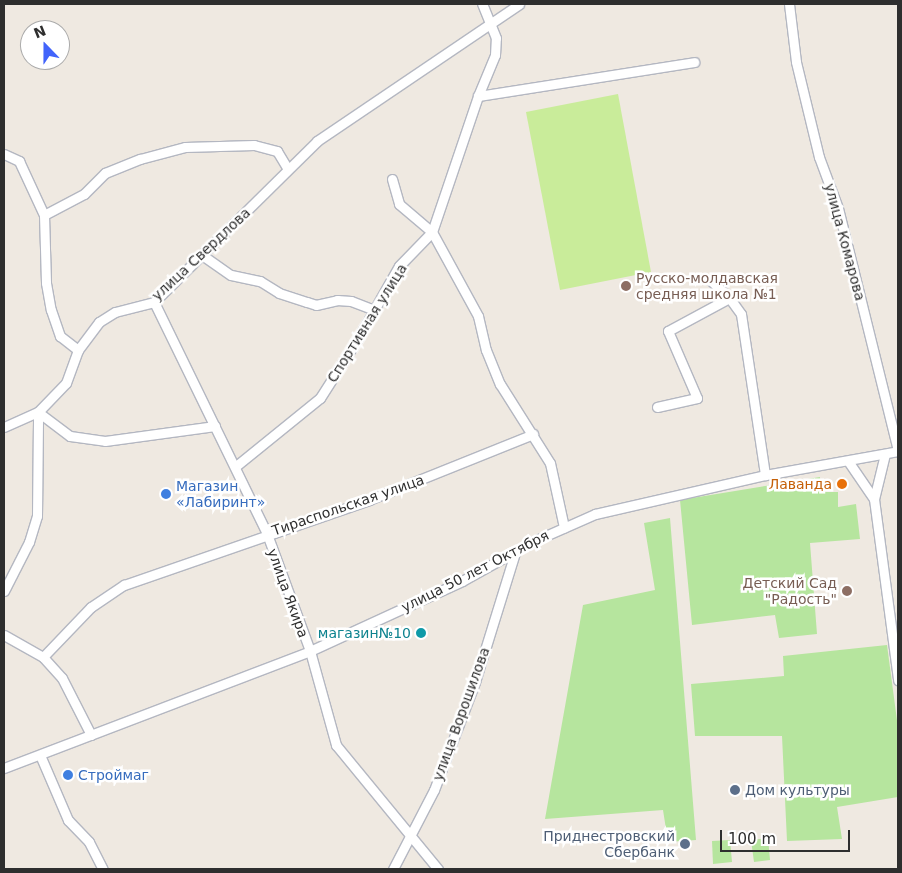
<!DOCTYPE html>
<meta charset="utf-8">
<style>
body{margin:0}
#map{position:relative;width:902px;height:873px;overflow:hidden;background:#efe9e1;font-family:"DejaVu Sans",sans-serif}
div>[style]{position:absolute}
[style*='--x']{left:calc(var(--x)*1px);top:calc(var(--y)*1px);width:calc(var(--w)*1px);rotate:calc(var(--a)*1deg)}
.green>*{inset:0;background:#b6e59e}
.pitch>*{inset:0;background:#c9ec9a}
.roads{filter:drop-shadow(1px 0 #b4b7c1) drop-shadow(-1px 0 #b4b7c1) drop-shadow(0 1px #b4b7c1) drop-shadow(0 -1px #b4b7c1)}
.street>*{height:9px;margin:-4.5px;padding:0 4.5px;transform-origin:4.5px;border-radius:4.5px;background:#fff}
.dots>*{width:14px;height:14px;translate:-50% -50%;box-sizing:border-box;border:2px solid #fff;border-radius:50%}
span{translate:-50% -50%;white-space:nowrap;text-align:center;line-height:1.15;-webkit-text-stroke:5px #fff;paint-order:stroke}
.street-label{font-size:14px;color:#2e2e2e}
.education-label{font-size:14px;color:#785e54}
.left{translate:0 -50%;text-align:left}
.right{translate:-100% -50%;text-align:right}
.food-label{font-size:14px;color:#c56008}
.shop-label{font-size:14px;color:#366cbe}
.culture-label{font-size:14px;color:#0d838f}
.service-label{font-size:14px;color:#4e5e75}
.frame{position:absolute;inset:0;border:5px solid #2e2e2e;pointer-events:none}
.north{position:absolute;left:20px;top:20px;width:50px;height:50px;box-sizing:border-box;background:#fff;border:1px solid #ababab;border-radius:50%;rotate:338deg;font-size:14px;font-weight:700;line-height:20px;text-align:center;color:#2e2e2e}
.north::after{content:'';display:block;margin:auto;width:18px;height:22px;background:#4264fb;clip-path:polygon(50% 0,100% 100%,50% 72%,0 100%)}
.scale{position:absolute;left:720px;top:830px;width:130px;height:22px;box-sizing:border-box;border:2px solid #2e2e2e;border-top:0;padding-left:6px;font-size:15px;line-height:18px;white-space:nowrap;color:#2e2e2e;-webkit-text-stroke:4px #fff;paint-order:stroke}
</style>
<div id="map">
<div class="green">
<i style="clip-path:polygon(820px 477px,821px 492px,838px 492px,838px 507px,856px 504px,860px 539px,810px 543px,817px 634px,779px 638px,775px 615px,692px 625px,680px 500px)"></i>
<i style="clip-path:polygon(670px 518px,696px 840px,668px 842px,663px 810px,545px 819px,583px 605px,655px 590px,644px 523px)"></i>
<i style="clip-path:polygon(887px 645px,898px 728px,898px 797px,837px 807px,842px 839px,787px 841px,782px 736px,695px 736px,691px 684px,784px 676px,783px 656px)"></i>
<i style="clip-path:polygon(768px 838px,770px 860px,754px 862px,751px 840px)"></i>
<i style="clip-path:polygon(730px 840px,732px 862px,713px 864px,712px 841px)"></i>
</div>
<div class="pitch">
<i style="clip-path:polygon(618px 94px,651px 272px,560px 290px,526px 112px)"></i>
</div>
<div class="roads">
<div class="street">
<i style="--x:789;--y:4;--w:58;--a:83.1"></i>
<i style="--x:796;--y:62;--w:98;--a:76.4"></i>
<i style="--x:819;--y:157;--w:54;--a:69.6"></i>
<i style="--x:838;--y:208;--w:250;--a:76.1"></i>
<i style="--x:478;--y:96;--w:219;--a:-8.9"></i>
<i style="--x:4;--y:154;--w:17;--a:25"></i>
<i style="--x:19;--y:161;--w:60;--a:65.2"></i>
<i style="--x:44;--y:215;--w:68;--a:88.3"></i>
<i style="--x:46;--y:283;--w:27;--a:80"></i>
<i style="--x:51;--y:310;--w:28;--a:71"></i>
<i style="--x:60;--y:336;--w:23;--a:38"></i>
<i style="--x:392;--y:179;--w:26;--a:74"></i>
<i style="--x:399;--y:204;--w:43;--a:40.3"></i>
<i style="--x:432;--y:232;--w:96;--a:61.3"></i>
<i style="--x:478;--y:316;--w:35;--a:77"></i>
<i style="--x:486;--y:350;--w:37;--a:68"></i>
<i style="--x:500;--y:384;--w:93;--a:57.7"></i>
<i style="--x:550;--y:463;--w:66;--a:77.7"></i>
<i style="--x:44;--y:215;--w:45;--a:-27.7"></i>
<i style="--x:84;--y:194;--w:30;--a:-45"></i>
<i style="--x:105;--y:173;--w:38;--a:-22"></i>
<i style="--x:140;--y:159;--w:47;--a:-14.9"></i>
<i style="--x:185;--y:147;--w:69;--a:-1.7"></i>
<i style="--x:254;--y:145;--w:24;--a:15"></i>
<i style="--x:277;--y:151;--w:21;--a:59"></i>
<i style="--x:202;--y:255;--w:35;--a:35"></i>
<i style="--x:231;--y:275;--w:30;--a:12"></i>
<i style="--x:260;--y:281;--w:22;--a:32"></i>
<i style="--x:279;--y:293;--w:29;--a:18"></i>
<i style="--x:307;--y:302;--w:9;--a:18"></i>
<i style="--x:316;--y:305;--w:22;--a:-13"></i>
<i style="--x:337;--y:300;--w:14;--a:4"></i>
<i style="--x:351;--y:301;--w:22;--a:21"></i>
<i style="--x:710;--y:280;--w:24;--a:42"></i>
<i style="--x:728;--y:296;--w:22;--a:54"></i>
<i style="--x:741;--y:314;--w:163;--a:81.5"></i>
<i style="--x:154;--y:302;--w:258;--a:64"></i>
<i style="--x:267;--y:534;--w:125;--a:69.8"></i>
<i style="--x:310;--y:651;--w:98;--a:74.5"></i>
<i style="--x:336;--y:745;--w:161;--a:50.6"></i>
<i style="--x:657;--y:407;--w:41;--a:-12.7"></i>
<i style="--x:697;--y:398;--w:73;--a:-113.4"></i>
<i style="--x:668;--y:331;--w:69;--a:-28.4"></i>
<i style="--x:38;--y:412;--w:40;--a:37"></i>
<i style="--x:70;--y:436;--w:35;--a:8"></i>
<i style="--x:105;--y:441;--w:111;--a:-7.8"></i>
<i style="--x:4;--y:427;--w:37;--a:-24"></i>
<i style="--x:38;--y:412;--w:40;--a:-46"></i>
<i style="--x:66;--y:383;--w:35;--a:-70"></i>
<i style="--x:78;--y:350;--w:35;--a:-53"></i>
<i style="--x:99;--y:322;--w:19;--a:-32"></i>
<i style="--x:115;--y:312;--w:40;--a:-14.4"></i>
<i style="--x:154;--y:302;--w:229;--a:-44.6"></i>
<i style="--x:317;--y:141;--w:244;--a:-34.1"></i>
<i style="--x:885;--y:454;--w:46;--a:103.7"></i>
<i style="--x:874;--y:499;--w:183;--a:82.4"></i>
<i style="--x:848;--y:461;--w:46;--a:55.6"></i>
<i style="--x:236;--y:466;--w:108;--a:-39"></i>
<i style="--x:320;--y:398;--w:69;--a:-57.5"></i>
<i style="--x:357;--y:340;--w:85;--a:-60.4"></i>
<i style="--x:399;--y:266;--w:47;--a:-45.9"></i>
<i style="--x:432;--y:232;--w:144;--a:-71.3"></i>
<i style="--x:478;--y:96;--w:44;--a:-67.5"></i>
<i style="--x:495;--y:55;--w:17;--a:-87"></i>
<i style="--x:496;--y:38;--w:37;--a:-112"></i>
<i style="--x:4;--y:591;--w:55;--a:-63"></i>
<i style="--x:29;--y:542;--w:27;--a:-73"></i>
<i style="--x:37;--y:516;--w:104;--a:-89.4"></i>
<i style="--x:4;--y:635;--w:45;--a:29.4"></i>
<i style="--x:43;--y:657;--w:28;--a:48"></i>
<i style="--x:62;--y:678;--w:64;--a:63"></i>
<i style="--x:43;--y:657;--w:69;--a:-46.2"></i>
<i style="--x:91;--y:607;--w:40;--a:-34"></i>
<i style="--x:124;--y:585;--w:259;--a:-19.1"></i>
<i style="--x:369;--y:500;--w:177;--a:-21.9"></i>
<i style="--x:40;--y:755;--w:71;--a:66.7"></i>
<i style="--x:68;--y:820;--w:30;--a:46"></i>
<i style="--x:89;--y:842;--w:30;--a:63"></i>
<i style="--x:4;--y:768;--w:328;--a:-20.9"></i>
<i style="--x:310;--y:651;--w:167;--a:-24.7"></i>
<i style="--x:462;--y:581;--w:82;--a:-29.1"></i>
<i style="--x:534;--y:541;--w:67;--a:-23.9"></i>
<i style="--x:595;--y:514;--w:174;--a:-12.9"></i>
<i style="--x:765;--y:475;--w:135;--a:-10.2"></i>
<i style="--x:393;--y:869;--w:89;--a:-62.6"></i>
<i style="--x:434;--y:790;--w:116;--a:-69.2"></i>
<i style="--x:475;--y:682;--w:135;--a:-72.8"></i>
</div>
</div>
<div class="dots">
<i style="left:626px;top:286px;background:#8d6e63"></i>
<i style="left:842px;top:484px;background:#e8710a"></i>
<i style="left:166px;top:494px;background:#3f7fe0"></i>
<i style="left:847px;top:591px;background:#8d6e63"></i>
<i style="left:421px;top:633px;background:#0f9aa8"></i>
<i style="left:68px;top:775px;background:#3f7fe0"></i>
<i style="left:735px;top:790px;background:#5c6f8a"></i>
<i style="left:685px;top:844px;background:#5c6f8a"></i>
</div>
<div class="street-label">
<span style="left:845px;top:242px;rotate:75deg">улица Комарова</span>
<span style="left:201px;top:254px;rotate:-43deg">улица Свердлова</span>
<span style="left:367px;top:323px;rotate:-58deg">Спортивная улица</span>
<span style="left:348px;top:505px;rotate:-19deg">Тираспольская улица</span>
<span style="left:475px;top:571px;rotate:-27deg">улица 50 лет Октября</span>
<span style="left:288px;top:593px;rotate:70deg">улица Якира</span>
<span style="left:461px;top:714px;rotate:-70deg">улица Ворошилова</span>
</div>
<div class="education-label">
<span class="left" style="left:636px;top:286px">Русско-молдавская<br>средняя школа №1</span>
<span class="right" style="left:837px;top:591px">Детский Сад<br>"Радость"</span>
</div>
<div class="food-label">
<span class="right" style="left:832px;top:484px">Лаванда</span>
</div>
<div class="shop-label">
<span class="left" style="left:176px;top:494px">Магазин<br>«Лабиринт»</span>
<span class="left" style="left:78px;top:775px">Строймаг</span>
</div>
<div class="culture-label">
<span class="right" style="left:411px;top:633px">магазин№10</span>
</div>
<div class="service-label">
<span class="left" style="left:745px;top:790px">Дом культуры</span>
<span class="right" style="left:675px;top:844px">Приднестровский<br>Сбербанк</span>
</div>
<div class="frame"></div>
<div class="north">N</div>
<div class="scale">100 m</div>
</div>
